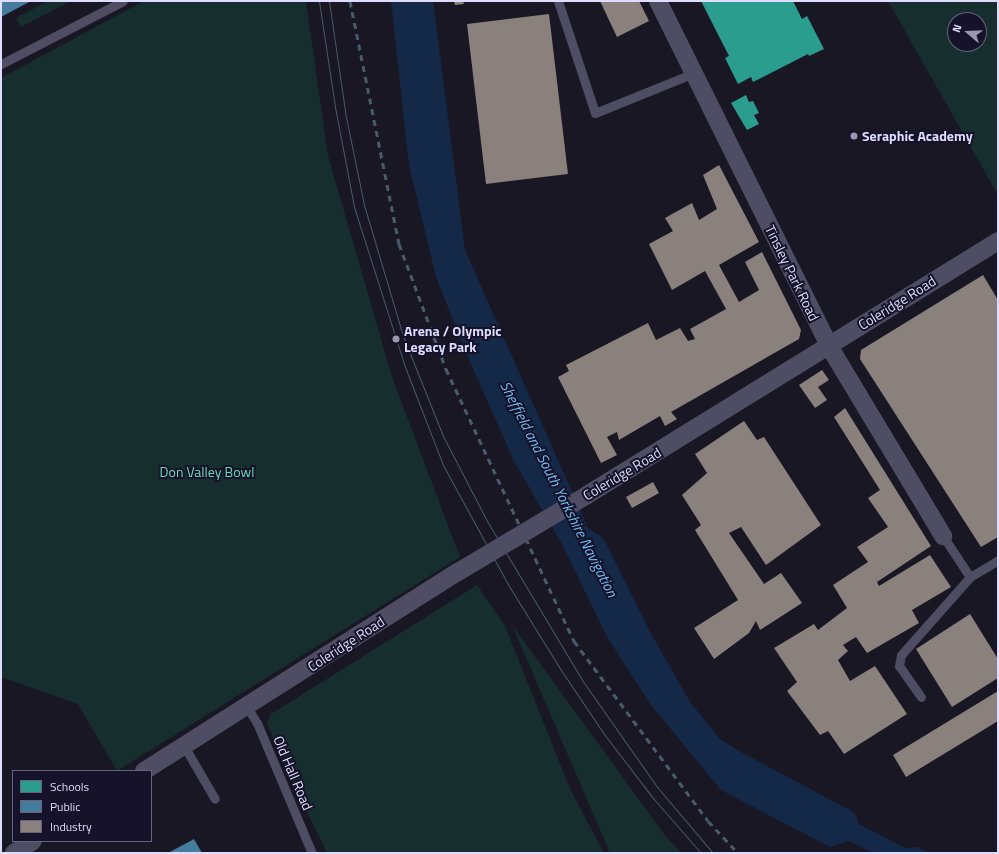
<!DOCTYPE html>
<style>
body{margin:0}
#map{position:relative;width:999px;height:854px;overflow:hidden;background:#191724;font-family:"Titillium Web",sans-serif}
div>[style]{position:absolute}
[style*='--x']{left:calc(var(--x)*1px);top:calc(var(--y)*1px);width:calc(var(--w)*1px);rotate:calc(var(--a)*1deg)}
.green>*{inset:0;background:#162e2e}
.water>*{inset:0;background:#142948}
.schools>*{inset:0;background:#2a9d8f}
.public>*{inset:0;background:#457b9d}
.industry>*{inset:0;background:#8a817c}
.lane>*{height:9px;margin:-4.5px;padding:0 4.5px;transform-origin:4.5px;border-radius:4.5px;background:#4e4d63}
.street>*{height:18px;margin:-9px;padding:0 9px;transform-origin:9px;border-radius:9px;background:#4e4d63}
.tram>*{height:1px;margin:-0.5px;padding:0 0.5px;transform-origin:0.5px;border-radius:0.5px;background:#475b6a}
.rail>*{height:3px;margin-top:-1.5px;transform-origin:0;background:repeating-linear-gradient(90deg,#475b6a 0 6px,transparent 0 11px)}
.street-bridge>*{height:18px;margin:-9px;padding:0 9px;transform-origin:9px;border-radius:9px;background:#4e4d63}
.dots>*{width:11px;height:11px;translate:-50% -50%;box-sizing:border-box;border:2px solid #151229;border-radius:50%}
span{translate:-50% -50%;white-space:nowrap;text-align:center;line-height:1.15;-webkit-text-stroke:4px #151229;paint-order:stroke}
.poi-label{font-size:14px;color:#dfddfd;font-weight:700}
.left{translate:0 -50%;text-align:left}
.street-label{font-size:14px;color:#dfddfd}
.park-label{font-size:14px;color:#6cd9b9}
.water-label{font-size:15px;color:#72bef5;font-style:italic}
.frame{position:absolute;inset:0;border:2px solid #dfddfd;pointer-events:none}
.legend{position:absolute;left:12px;top:770px;width:140px;height:72px;box-sizing:border-box;background:#151229;border:1px solid #66637e;margin:0;padding:5px 7px;list-style:none;font-size:12px;color:#dfddfd}
.legend li{display:flex;align-items:center;gap:8px;height:20px}
.legend b{width:20px;border:1px solid #66637e}
.north{position:absolute;left:947px;top:12px;width:40px;height:40px;box-sizing:border-box;background:#151229;border:1px solid #66637e;border-radius:50%;rotate:289deg;font-size:11px;font-weight:700;line-height:16px;text-align:center;color:#dfddfd}
.north::after{content:'';display:block;margin:auto;width:14px;height:18px;background:#9a98b1;clip-path:polygon(50% 0,100% 100%,50% 72%,0 100%)}
</style>
<div id="map">
<div class="green">
<i style="clip-path:polygon(48px 1px,71px 1px,21px 27px,16px 18px)"></i>
<i style="clip-path:polygon(144px 1px,306px 1px,328px 156px,392px 377px,460px 557px,117px 771px,78px 704px,1px 677px,1px 78px)"></i>
<i style="clip-path:polygon(evenodd,888px 1px,998px 1px,998px 195px,888px 1px,955px 20px,979px 20px,979px 44px,955px 44px,955px 20px)"></i>
<i style="clip-path:polygon(477px 585px,505px 626px,570px 789px,604px 853px,327px 853px,287px 771px,267px 723px,271px 714px)"></i>
<i style="clip-path:polygon(512px 625px,664px 834px,681px 853px,610px 853px)"></i>
</div>
<div class="water">
<i style="clip-path:polygon(391px 1px,433px 1px,465px 250px,588px 528px,604px 539px,650px 632px,690px 702px,720px 739px,739px 751px,855px 813px,859px 824px,905px 848px,917px 847px,930px 853px,874px 853px,849px 841px,830px 847px,721px 790px,651px 705px,607px 637px,563px 546px,514px 461px,464px 348px,436px 277px,409px 165px)"></i>
</div>
<div class="schools">
<i style="clip-path:polygon(701px 1px,793px 1px,802px 19px,807px 16px,824px 49px,809px 56px,808px 54px,753px 82px,751px 77px,738px 84px,725px 58px,729px 56px)"></i>
<i style="clip-path:polygon(746px 95px,749px 102px,753px 101px,759px 113px,754px 115px,759px 124px,747px 130px,731px 103px)"></i>
</div>
<div class="public">
<i style="clip-path:polygon(1px 1px,31px 1px,1px 17px)"></i>
<i style="clip-path:polygon(194px 839px,202px 853px,168px 853px)"></i>
</div>
<div class="industry">
<i style="clip-path:polygon(454px 1px,463px 1px,464px 4px,455px 5px)"></i>
<i style="clip-path:polygon(600px 1px,639px 1px,649px 21px,617px 37px)"></i>
<i style="clip-path:polygon(549px 14px,568px 174px,486px 184px,467px 24px)"></i>
<i style="clip-path:polygon(719px 165px,759px 242px,719px 265px,739px 302px,759px 290px,745px 262px,762px 252px,801px 330px,799px 339px,671px 412px,677px 419px,665px 426px,660px 416px,619px 440px,617px 432px,607px 437px,617px 455px,601px 463px,558px 377px,569px 371px,566px 365px,648px 323px,656px 340px,680px 328px,688px 341px,695px 339px,690px 329px,726px 309px,705px 271px,672px 290px,649px 244px,673px 231px,665px 218px,692px 203px,699px 220px,717px 209px,703px 175px)"></i>
<i style="clip-path:polygon(983px 275px,998px 300px,998px 537px,981px 547px,860px 359px,861px 350px)"></i>
<i style="clip-path:polygon(822px 370px,829px 380px,818px 387px,827px 400px,815px 408px,799px 385px)"></i>
<i style="clip-path:polygon(845px 408px,931px 546px,877px 582px,879px 586px,930px 555px,951px 587px,912px 610px,919px 623px,867px 653px,856px 637px,843px 645px,848px 651px,838px 660px,850px 681px,875px 666px,907px 714px,844px 754px,828px 731px,820px 735px,787px 691px,797px 682px,774px 648px,814px 624px,818px 630px,847px 608px,833px 585px,868px 562px,857px 547px,888px 527px,868px 498px,880px 490px,834px 417px)"></i>
<i style="clip-path:polygon(744px 421px,757px 440px,764px 437px,821px 525px,766px 565px,741px 527px,729px 533px,764px 584px,781px 573px,802px 603px,760px 630px,756px 621px,749px 633px,714px 659px,694px 628px,738px 600px,695px 530px,701px 525px,682px 495px,707px 473px,695px 454px)"></i>
<i style="clip-path:polygon(653px 482px,659px 493px,632px 508px,626px 497px)"></i>
<i style="clip-path:polygon(970px 614px,998px 659px,998px 678px,952px 707px,916px 649px)"></i>
<i style="clip-path:polygon(998px 691px,998px 721px,906px 777px,893px 755px)"></i>
</div>
<div class="lane">
<i style="--x:558;--y:1;--w:118;--a:71.7"></i>
<i style="--x:595;--y:113;--w:107;--a:-22"></i>
<i style="--x:1;--y:64;--w:137;--a:-27.3"></i>
<i style="--x:943;--y:536;--w:49;--a:56.6"></i>
<i style="--x:921;--y:697;--w:38;--a:-125"></i>
<i style="--x:899;--y:666;--w:11;--a:-80"></i>
<i style="--x:901;--y:655;--w:104;--a:-48.5"></i>
<i style="--x:970;--y:577;--w:33;--a:-31"></i>
<i style="--x:246;--y:705;--w:21;--a:59"></i>
<i style="--x:257;--y:723;--w:141;--a:67.1"></i>
<i style="--x:184;--y:746;--w:61;--a:59.7"></i>
</div>
<div class="street">
<i style="--x:658;--y:1;--w:385;--a:63.6"></i>
<i style="--x:829;--y:346;--w:222;--a:59"></i>
<i style="--x:587;--y:495;--w:483;--a:-31.7"></i>
<i style="--x:144;--y:771;--w:372;--a:-32.4"></i>
<i style="--x:14;--y:853;--w:22;--a:-32"></i>
</div>
<div class="tram">
<i style="--x:319;--y:1;--w:107;--a:81.4"></i>
<i style="--x:335;--y:107;--w:102;--a:79.2"></i>
<i style="--x:354;--y:207;--w:168;--a:72.3"></i>
<i style="--x:405;--y:367;--w:105;--a:68.8"></i>
<i style="--x:443;--y:465;--w:138;--a:61.4"></i>
<i style="--x:509;--y:586;--w:95;--a:58.3"></i>
<i style="--x:559;--y:667;--w:81;--a:56.1"></i>
<i style="--x:604;--y:734;--w:81;--a:52.6"></i>
<i style="--x:653;--y:798;--w:73;--a:48.9"></i>
<i style="--x:329;--y:1;--w:117;--a:81.7"></i>
<i style="--x:346;--y:117;--w:90;--a:78.4"></i>
<i style="--x:364;--y:205;--w:137;--a:73.4"></i>
<i style="--x:403;--y:336;--w:108;--a:68.2"></i>
<i style="--x:443;--y:436;--w:96;--a:62.6"></i>
<i style="--x:487;--y:521;--w:185;--a:59.1"></i>
<i style="--x:582;--y:680;--w:132;--a:54.9"></i>
<i style="--x:658;--y:788;--w:85;--a:49.8"></i>
</div>
<div class="rail">
<i style="--x:350;--y:1;--w:248;--a:78.6"></i>
<i style="--x:399;--y:244;--w:134;--a:69.4"></i>
<i style="--x:446;--y:369;--w:301;--a:64.8"></i>
<i style="--x:574;--y:641;--w:224;--a:53.3"></i>
<i style="--x:708;--y:821;--w:44;--a:46.8"></i>
</div>
<div class="street-bridge">
<i style="--x:458;--y:572;--w:150;--a:-30.8"></i>
</div>
<div class="dots">
<i style="left:854px;top:136px;background:#9a98b1"></i>
<i style="left:396px;top:339px;background:#9a98b1"></i>
</div>
<div class="poi-label">
<span class="left" style="left:862px;top:136px">Seraphic Academy</span>
<span class="left" style="left:404px;top:339px">Arena / Olympic<br>Legacy Park</span>
</div>
<div class="street-label">
<span style="left:792px;top:273px;rotate:64deg">Tinsley Park Road</span>
<span style="left:897px;top:303px;rotate:-32deg">Coleridge Road</span>
<span style="left:622px;top:474px;rotate:-31deg">Coleridge Road</span>
<span style="left:346px;top:644px;rotate:-33deg">Coleridge Road</span>
<span style="left:293px;top:773px;rotate:67deg">Old Hall Road</span>
</div>
<div class="park-label">
<span style="left:207px;top:472px">Don Valley Bowl</span>
</div>
<div class="water-label">
<span style="left:559px;top:489px;rotate:63deg">Sheffield and South Yorkshire Navigation</span>
</div>
<div class="frame"></div>
<ul class="legend">
<li><b style="height:11px;background:#2a9d8f"></b>Schools</li>
<li><b style="height:11px;background:#457b9d"></b>Public</li>
<li><b style="height:11px;background:#8a817c"></b>Industry</li>
</ul>
<div class="north">N</div>
</div>
